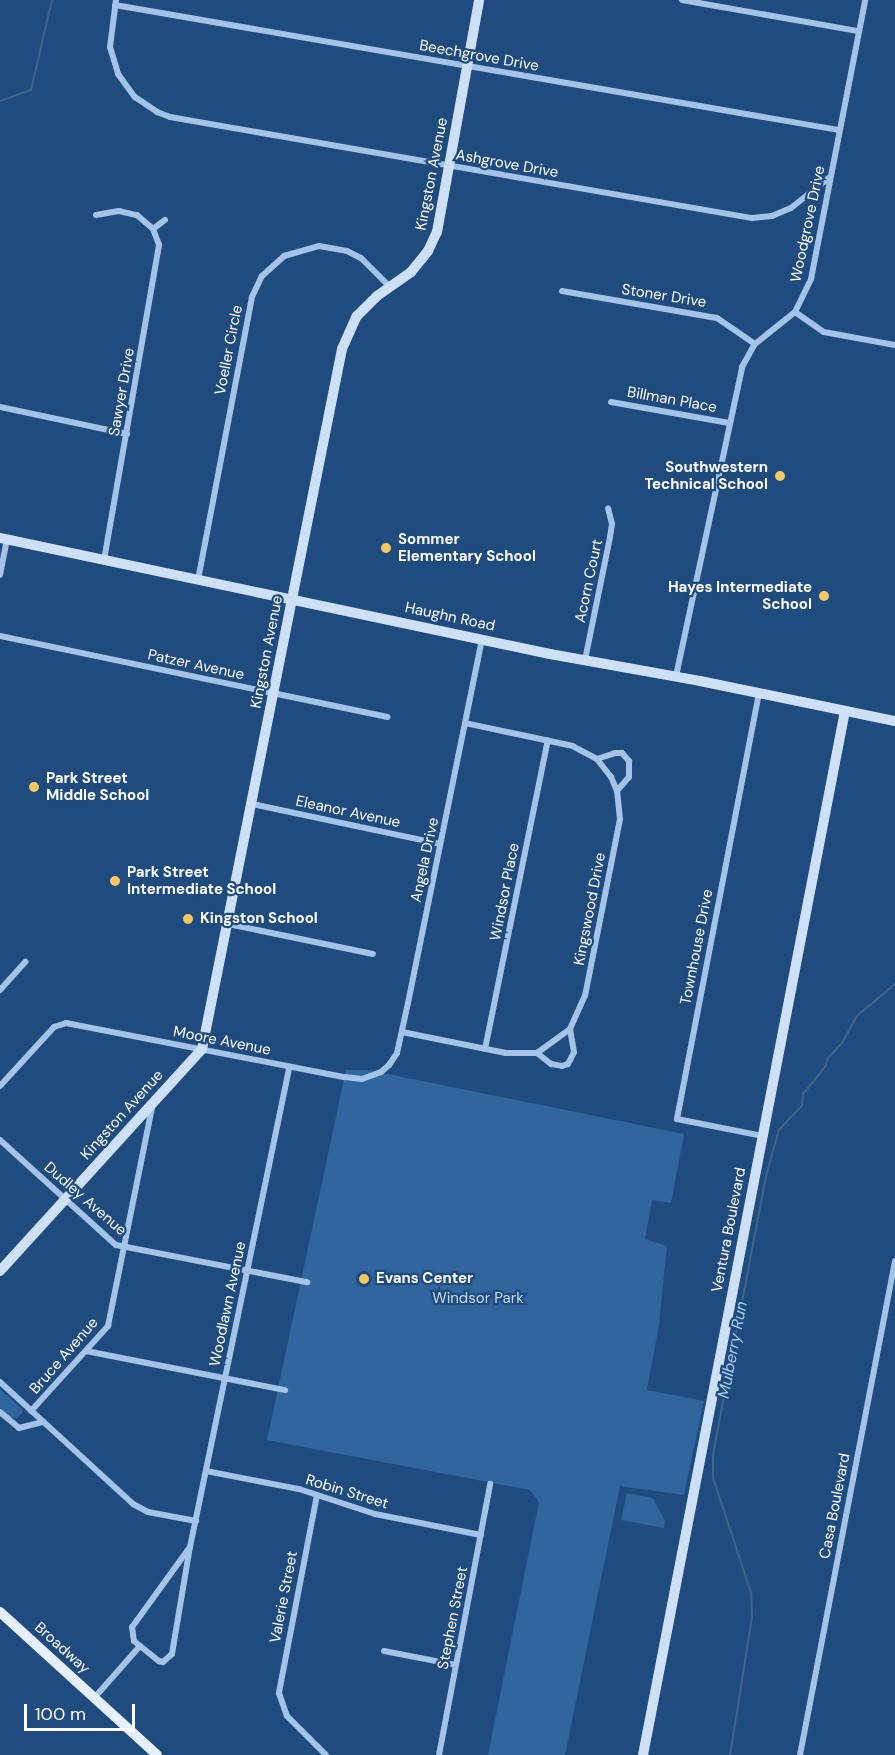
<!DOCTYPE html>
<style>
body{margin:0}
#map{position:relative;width:895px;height:1755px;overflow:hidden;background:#1f4b7f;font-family:"DM Sans",sans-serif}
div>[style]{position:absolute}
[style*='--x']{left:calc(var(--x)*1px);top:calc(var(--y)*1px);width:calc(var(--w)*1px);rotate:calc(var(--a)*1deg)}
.green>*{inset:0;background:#31659d}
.stream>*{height:2px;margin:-1px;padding:0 1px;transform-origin:1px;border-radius:1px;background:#42648a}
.street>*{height:6px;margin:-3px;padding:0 3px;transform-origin:3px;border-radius:3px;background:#a3c4e8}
.secondary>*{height:10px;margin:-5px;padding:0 5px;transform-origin:5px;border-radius:5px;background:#cde0f6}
.primary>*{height:10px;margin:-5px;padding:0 5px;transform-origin:5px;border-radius:5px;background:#e5effe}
.dots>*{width:16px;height:16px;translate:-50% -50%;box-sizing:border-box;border:3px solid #1f4b7f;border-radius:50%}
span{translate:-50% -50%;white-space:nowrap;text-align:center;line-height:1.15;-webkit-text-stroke:4.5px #1f4b7f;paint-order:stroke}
.street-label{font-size:15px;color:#fff}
.poi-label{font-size:15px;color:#fff;font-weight:700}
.right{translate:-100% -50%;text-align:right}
.left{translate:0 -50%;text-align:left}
.park-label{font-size:15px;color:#c6ddf6}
.water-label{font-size:16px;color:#aecef0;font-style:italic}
.scale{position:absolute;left:24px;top:1704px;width:111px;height:27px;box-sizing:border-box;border:3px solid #fff;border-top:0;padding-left:8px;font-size:18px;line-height:21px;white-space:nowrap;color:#fff;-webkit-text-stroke:4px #1f4b7f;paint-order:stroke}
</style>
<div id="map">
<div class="green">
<i style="clip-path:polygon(346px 1070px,368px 1070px,684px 1134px,671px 1203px,652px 1200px,645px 1239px,667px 1246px,659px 1325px,647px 1390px,704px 1401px,684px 1495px,620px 1486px,565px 1755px,488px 1755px,539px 1502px,530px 1490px,267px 1440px)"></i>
<i style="clip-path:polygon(0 1389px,21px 1408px,23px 1412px,17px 1418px,9px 1417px,0 1408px)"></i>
<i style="clip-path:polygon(627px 1493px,653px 1498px,665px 1521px,664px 1528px,621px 1520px)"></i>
</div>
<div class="stream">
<i style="--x:0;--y:101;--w:33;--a:-20"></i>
<i style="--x:31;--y:90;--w:92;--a:-76.9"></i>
<i style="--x:730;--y:1755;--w:139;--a:-80.9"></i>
<i style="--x:752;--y:1618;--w:25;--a:-92"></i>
<i style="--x:751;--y:1593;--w:121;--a:-108.3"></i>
<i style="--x:713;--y:1478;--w:24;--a:-90"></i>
<i style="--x:713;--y:1454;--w:287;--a:-79.2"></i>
<i style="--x:767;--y:1172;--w:44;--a:-74.1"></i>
<i style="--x:779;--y:1130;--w:34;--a:-47"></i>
<i style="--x:802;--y:1105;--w:11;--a:-85"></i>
<i style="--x:803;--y:1094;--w:35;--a:-51"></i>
<i style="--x:825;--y:1067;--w:9;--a:-72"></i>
<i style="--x:828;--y:1058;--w:21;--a:-47"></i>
<i style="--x:842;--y:1043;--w:31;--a:-61"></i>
<i style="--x:857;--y:1016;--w:50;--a:-40.1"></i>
</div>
<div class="street">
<i style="--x:116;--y:0;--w:47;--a:97.3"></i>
<i style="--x:110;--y:47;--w:28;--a:73"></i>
<i style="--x:118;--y:74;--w:29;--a:54"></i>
<i style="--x:135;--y:97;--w:27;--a:34"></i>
<i style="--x:157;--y:112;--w:14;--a:21"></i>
<i style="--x:170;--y:117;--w:591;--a:9.85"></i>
<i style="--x:752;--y:218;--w:20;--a:-6"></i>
<i style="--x:772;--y:216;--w:21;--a:-23"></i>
<i style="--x:791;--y:208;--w:50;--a:-38.5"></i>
<i style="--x:682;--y:0;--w:179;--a:10"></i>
<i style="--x:115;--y:5;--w:735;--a:9.8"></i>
<i style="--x:96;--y:215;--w:23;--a:-10"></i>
<i style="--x:119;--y:211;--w:18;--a:13"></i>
<i style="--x:137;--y:215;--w:21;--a:41"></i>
<i style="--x:153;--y:229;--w:17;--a:69"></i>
<i style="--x:159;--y:245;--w:320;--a:99.9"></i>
<i style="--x:153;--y:229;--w:15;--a:-37"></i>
<i style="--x:562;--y:291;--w:157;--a:9.9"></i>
<i style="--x:717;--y:318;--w:46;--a:34.4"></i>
<i style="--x:795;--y:312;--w:35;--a:35"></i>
<i style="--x:824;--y:332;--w:72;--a:10.4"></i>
<i style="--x:611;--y:402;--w:120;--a:10.1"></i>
<i style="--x:0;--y:407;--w:130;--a:12"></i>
<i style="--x:0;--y:575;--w:36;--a:-79"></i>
<i style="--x:198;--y:580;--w:288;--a:-79.2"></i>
<i style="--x:252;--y:297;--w:23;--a:-65"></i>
<i style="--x:262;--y:276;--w:30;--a:-42"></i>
<i style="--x:284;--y:256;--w:36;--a:-16"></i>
<i style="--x:319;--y:246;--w:28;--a:10"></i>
<i style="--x:347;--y:251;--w:16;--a:27"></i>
<i style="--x:361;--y:258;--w:41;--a:45"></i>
<i style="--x:0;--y:636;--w:396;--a:11.8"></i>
<i style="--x:585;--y:660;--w:126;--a:-78.5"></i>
<i style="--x:610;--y:537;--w:13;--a:-81"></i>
<i style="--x:612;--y:524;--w:16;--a:-104"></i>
<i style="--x:676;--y:676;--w:316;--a:-77.9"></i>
<i style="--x:742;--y:367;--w:26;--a:-61"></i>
<i style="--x:755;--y:344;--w:51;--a:-38.7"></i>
<i style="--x:795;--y:312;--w:37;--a:-64"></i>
<i style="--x:811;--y:279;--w:284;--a:-79"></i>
<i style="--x:759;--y:693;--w:434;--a:100.9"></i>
<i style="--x:677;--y:1119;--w:88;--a:11.2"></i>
<i style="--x:597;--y:759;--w:19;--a:-18"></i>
<i style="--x:615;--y:753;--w:7;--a:0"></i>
<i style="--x:622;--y:753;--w:11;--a:49"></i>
<i style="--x:629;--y:761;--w:16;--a:90"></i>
<i style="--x:629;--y:777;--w:18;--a:131"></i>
<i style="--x:252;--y:804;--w:192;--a:12"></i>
<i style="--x:228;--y:924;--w:148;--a:11.7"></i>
<i style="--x:0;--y:990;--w:38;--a:-48"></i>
<i style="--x:402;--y:1032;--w:106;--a:11.4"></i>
<i style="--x:506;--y:1053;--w:31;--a:0"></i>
<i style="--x:537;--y:1053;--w:41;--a:-36"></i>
<i style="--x:570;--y:1029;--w:36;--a:-66"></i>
<i style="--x:585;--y:996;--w:180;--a:-78.8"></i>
<i style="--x:620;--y:819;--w:28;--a:-96"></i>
<i style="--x:617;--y:791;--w:15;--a:-113"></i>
<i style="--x:611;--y:777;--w:23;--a:-128"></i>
<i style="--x:597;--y:759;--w:27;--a:-152"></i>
<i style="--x:573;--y:746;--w:110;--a:-168"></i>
<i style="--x:485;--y:1049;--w:315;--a:-78.5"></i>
<i style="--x:537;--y:1053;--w:18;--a:38"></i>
<i style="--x:551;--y:1064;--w:11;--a:10"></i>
<i style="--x:562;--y:1066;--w:6;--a:-18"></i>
<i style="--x:568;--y:1064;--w:13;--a:-63"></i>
<i style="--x:574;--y:1052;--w:23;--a:-100"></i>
<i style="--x:0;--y:1086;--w:80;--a:-47.5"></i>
<i style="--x:54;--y:1027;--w:13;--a:-18"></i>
<i style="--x:66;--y:1023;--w:284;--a:11"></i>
<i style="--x:345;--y:1077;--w:17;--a:7"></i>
<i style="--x:362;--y:1079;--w:20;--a:-20"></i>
<i style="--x:381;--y:1072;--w:11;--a:-41"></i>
<i style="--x:389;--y:1065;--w:14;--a:-56"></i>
<i style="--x:397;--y:1053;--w:51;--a:-77.6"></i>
<i style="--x:408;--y:1003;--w:371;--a:-78.5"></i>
<i style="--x:0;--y:1140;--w:156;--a:42.2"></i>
<i style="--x:116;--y:1245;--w:195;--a:11"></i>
<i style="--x:86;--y:1351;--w:203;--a:11.1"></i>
<i style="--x:0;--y:1382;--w:180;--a:42.5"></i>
<i style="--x:133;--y:1504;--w:17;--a:28"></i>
<i style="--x:148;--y:1512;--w:49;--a:10.6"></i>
<i style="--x:31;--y:1411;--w:115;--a:-47.8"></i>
<i style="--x:108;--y:1326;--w:223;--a:-78.6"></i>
<i style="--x:0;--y:1412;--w:25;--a:40"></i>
<i style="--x:19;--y:1428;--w:25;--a:-14"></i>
<i style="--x:206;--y:1471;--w:95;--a:11"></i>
<i style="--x:299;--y:1489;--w:80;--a:18.2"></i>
<i style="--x:375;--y:1514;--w:108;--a:11.2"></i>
<i style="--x:317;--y:1495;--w:202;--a:100.9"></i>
<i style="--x:279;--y:1693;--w:24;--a:71"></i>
<i style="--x:287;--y:1716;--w:55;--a:45"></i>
<i style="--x:190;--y:1547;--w:99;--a:125.9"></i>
<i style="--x:132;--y:1627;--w:14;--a:82"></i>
<i style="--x:134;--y:1641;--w:32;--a:39"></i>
<i style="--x:159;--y:1661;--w:4;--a:14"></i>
<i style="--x:163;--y:1662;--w:12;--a:-42"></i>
<i style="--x:172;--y:1654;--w:109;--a:-80.5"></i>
<i style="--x:190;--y:1547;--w:490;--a:-78.3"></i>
<i style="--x:384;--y:1651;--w:73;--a:11"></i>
<i style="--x:95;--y:1697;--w:68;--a:-48.6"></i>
<i style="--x:439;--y:1755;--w:276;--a:-79.3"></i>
<i style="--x:800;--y:1755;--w:503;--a:-79.11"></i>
</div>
<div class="secondary">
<i style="--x:0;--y:538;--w:562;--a:11.91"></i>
<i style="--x:550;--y:654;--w:152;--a:10.2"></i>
<i style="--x:700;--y:681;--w:199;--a:11.6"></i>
<i style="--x:0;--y:1271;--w:300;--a:-47.7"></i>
<i style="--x:202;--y:1049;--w:714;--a:-78.69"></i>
<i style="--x:342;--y:349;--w:36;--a:-66"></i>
<i style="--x:357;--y:316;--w:28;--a:-45"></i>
<i style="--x:377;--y:296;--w:42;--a:-35.2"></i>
<i style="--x:411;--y:272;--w:27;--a:-51"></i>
<i style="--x:428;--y:251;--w:21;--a:-65"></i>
<i style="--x:437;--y:232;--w:236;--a:-79.7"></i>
<i style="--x:643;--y:1755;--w:1063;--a:-79.05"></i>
</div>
<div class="primary">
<i style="--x:0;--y:1612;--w:212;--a:42.3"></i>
</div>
<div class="dots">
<i style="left:780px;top:476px;background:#f6c862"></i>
<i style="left:386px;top:548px;background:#f6c862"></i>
<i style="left:824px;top:596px;background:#f6c862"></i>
<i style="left:34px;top:787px;background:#f6c862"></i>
<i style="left:115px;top:881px;background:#f6c862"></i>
<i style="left:188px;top:919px;background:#f6c862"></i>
<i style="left:364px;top:1279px;background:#f6c862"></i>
</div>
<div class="street-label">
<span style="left:479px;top:56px;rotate:10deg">Beechgrove Drive</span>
<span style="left:507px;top:164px;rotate:10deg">Ashgrove Drive</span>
<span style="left:432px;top:174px;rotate:-79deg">Kingston Avenue</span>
<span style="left:808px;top:224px;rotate:-78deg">Woodgrove Drive</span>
<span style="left:664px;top:296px;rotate:9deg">Stoner Drive</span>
<span style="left:229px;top:350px;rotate:-79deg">Voeller Circle</span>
<span style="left:122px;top:392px;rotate:-80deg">Sawyer Drive</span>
<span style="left:672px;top:400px;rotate:10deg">Billman Place</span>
<span style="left:589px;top:581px;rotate:-78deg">Acorn Court</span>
<span style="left:450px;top:617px;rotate:12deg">Haughn Road</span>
<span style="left:267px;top:652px;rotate:-79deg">Kingston Avenue</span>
<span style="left:196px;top:665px;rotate:12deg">Patzer Avenue</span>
<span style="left:348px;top:812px;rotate:12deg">Eleanor Avenue</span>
<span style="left:425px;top:860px;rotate:-78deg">Angela Drive</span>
<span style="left:505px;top:892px;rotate:-79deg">Windsor Place</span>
<span style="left:590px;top:909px;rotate:-79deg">Kingswood Drive</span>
<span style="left:697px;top:947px;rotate:-79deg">Townhouse Drive</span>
<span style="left:222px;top:1041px;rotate:11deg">Moore Avenue</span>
<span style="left:122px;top:1115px;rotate:-48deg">Kingston Avenue</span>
<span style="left:85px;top:1199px;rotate:41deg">Dudley Avenue</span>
<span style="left:729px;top:1230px;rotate:-79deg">Ventura Boulevard</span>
<span style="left:228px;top:1304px;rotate:-78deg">Woodlawn Avenue</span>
<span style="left:64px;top:1356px;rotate:-49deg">Bruce Avenue</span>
<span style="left:347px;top:1492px;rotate:17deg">Robin Street</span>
<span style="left:835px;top:1506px;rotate:-79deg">Casa Boulevard</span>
<span style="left:284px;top:1597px;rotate:-79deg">Valerie Street</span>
<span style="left:453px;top:1618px;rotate:-79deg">Stephen Street</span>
<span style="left:62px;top:1648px;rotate:42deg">Broadway</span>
</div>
<div class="poi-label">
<span class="right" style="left:768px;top:476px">Southwestern<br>Technical School</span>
<span class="left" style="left:398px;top:548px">Sommer<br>Elementary School</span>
<span class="right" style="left:812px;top:596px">Hayes Intermediate<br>School</span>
<span class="left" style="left:46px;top:787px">Park Street<br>Middle School</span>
<span class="left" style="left:127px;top:881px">Park Street<br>Intermediate School</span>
<span class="left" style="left:200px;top:919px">Kingston School</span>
<span class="left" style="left:376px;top:1279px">Evans Center</span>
</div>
<div class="park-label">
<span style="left:478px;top:1299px">Windsor Park</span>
</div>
<div class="water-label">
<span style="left:733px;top:1350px;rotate:-79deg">Mulberry Run</span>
</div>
<div class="scale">100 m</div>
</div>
